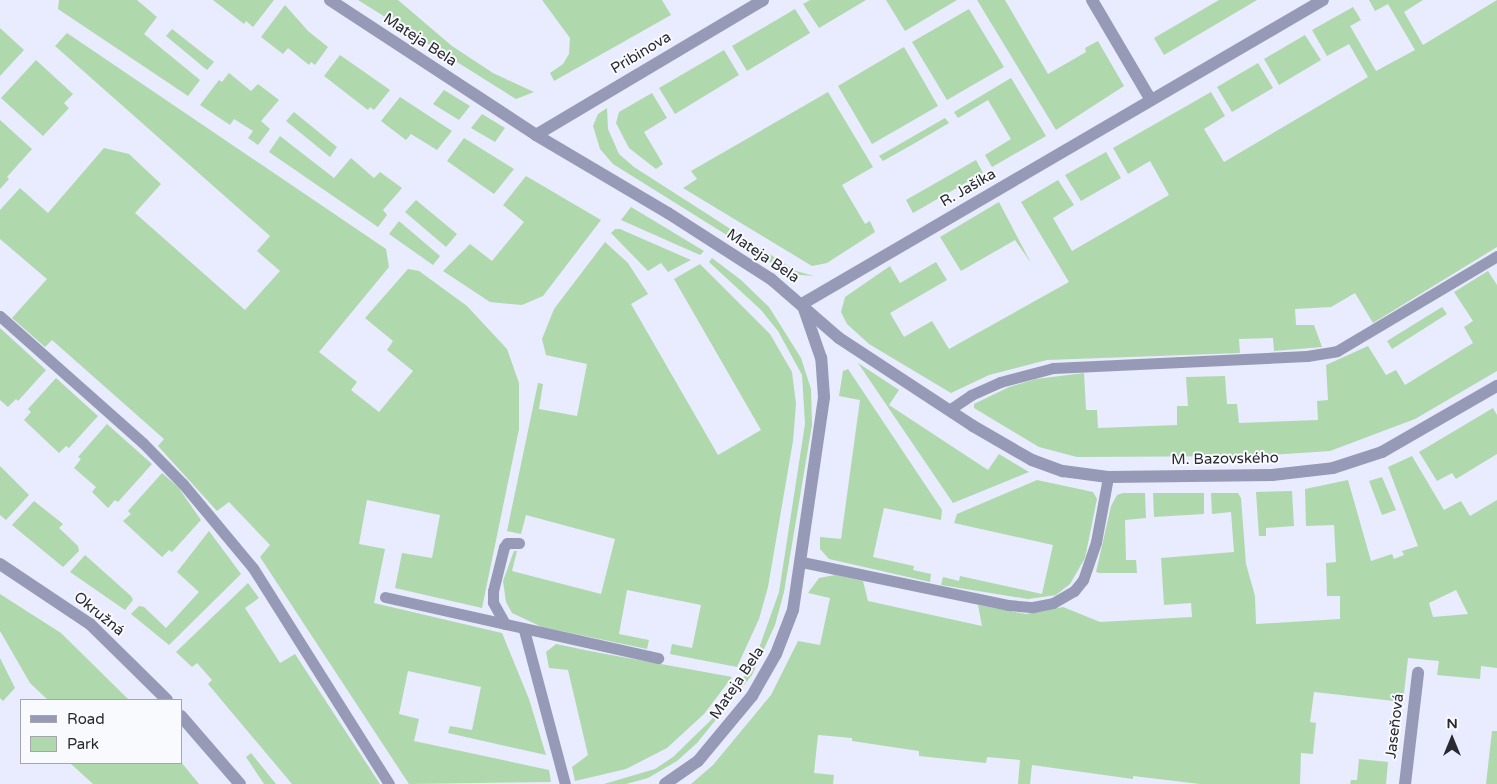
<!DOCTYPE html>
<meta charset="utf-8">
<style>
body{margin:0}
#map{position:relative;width:1497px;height:784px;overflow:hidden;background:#e9ebfe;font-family:"Varela Round",sans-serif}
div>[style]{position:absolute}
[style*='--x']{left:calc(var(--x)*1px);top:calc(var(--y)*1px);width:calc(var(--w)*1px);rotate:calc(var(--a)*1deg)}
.green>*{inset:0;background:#afd8ad}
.lane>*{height:11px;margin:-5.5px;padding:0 5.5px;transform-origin:5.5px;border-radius:5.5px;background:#969ab6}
.street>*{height:12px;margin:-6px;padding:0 6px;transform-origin:6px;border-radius:6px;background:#969ab6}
span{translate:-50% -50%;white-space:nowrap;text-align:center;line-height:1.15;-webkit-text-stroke:4px #f9fafe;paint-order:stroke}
.street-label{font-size:15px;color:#282931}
.legend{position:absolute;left:20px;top:699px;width:162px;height:65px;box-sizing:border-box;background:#f9fafe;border:1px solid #a5a6ac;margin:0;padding:6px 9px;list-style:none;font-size:15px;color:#282931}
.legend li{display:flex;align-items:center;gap:10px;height:25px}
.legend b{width:25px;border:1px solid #a5a6ac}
.north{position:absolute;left:1427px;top:714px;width:50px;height:50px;-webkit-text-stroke:4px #f9fafe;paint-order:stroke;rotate:0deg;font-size:14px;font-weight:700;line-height:20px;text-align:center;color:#282931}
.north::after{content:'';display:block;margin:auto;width:18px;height:22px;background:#282931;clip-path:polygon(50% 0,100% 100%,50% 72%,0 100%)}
</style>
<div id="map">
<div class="green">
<i style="clip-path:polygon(59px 0,137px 0,157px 17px,144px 34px,200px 80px,188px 96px,58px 9px)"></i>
<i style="clip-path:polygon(213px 0,274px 0,253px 27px,246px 21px,244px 24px)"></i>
<i style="clip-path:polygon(358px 0,398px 0,452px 46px,493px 73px,534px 92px,516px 99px)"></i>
<i style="clip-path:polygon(542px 0,662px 0,671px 15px,554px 81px,550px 73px,563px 64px,569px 54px,570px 38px)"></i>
<i style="clip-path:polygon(810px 0,866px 0,819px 28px,803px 4px)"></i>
<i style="clip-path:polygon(886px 0,957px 0,905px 31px)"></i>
<i style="clip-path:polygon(977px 0,1005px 0,1048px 74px,1086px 52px,1085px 48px,1098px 41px,1124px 86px,1056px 130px)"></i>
<i style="clip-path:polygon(1219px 0,1257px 0,1164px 55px,1154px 38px)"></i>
<i style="clip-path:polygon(1369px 0,1423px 0,1404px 12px,1423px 45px,1497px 0,1497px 247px,1373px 323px,1355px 293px,1331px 307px,1295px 309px,1296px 325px,1314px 325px,1322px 347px,1274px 351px,1273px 338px,1239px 339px,1240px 353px,1047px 360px,989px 375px,951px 393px,869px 344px,847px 324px,841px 312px,845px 297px,890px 266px,900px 283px,936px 262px,947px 280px,890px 313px,904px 337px,932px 321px,949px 349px,1069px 282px,1021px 202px,1058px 180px,1074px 205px,1053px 218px,1072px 251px,1169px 195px,1150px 161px,1128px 174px,1113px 148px,1211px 92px,1225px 116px,1204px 129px,1224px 162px,1368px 77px,1349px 44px,1327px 56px,1312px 30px,1353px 7px,1361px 20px,1350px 26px,1376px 71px,1415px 50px,1388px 4px,1375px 11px)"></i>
<i style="clip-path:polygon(285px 5px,308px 31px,328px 47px,315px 65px,311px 62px,309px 65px,288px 48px,283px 54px,261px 37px)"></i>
<i style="clip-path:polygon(795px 9px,810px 33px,747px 71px,732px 46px)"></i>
<i style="clip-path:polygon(969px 9px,1004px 67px,947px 100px,912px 42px)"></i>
<i style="clip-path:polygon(0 28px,24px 50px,0 76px)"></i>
<i style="clip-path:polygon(172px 29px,214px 62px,207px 70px,166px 36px)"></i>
<i style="clip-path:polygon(67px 33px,386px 249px,389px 267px,319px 352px,357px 382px,351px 390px,379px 412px,413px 371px,387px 350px,393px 341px,365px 318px,408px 269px,419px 271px,467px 306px,507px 349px,519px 383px,519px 429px,482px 608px,395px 588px,402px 553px,432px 558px,440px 515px,367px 500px,359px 544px,385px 549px,374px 603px,502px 633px,529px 699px,546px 755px,448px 733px,450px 726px,472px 730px,481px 687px,408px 671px,399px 714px,419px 719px,414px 741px,549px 770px,551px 782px,409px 784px,260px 557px,270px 545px,229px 502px,217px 511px,158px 446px,164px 439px,52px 340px,45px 347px,12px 318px,47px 279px,0 239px,0 210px,20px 188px,48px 213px,104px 148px,129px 154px,161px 184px,135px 213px,245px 310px,280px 271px,257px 251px,270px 236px,55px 46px)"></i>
<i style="clip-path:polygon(1305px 35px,1321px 60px,1279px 85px,1264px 59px)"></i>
<i style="clip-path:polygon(904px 47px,938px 106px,872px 144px,838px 86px)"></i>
<i style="clip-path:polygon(724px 50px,739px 75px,675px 114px,659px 88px)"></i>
<i style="clip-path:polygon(340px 55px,390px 90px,374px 110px,370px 107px,368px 110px,324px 76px)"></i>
<i style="clip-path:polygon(36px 60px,73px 94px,64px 103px,69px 108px,43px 136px,1px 98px)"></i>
<i style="clip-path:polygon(1258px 63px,1273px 88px,1232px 112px,1217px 87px)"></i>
<i style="clip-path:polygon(229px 73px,251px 91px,258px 84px,279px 100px,261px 121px,270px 129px,258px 145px,248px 138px,253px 131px,234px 119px,230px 125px,200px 105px,219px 80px,222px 82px)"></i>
<i style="clip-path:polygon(1011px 78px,1046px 136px,992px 167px,985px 155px,1011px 139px,988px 100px,958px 118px,954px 112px)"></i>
<i style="clip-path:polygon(444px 90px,470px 106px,459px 120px,433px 104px)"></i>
<i style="clip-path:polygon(828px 92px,873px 167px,842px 185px,865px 224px,870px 221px,875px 232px,827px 263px,812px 266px,683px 188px,697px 179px,691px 171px)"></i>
<i style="clip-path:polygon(652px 93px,667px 118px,644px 132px,663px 164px,656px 169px,629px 148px,616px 123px,619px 112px)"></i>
<i style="clip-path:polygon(400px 97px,452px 131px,437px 150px,411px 134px,406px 140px,381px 121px)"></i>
<i style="clip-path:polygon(607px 108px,608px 129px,619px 154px,634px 167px,796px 271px,814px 276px,789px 274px,613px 164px,600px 149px,593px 126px,598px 114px)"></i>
<i style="clip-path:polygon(294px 112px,337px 147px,330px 157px,286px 121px)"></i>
<i style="clip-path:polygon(482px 114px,505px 128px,495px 142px,471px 128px)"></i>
<i style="clip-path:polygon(945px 118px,949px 123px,915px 143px,883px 161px,879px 156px)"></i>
<i style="clip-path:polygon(0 120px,32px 149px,7px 177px,9px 179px,0 189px)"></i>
<i style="clip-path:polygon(280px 136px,334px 178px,351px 158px,374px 178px,380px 172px,402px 188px,383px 210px,387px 215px,378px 227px,269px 152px)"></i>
<i style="clip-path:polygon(464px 138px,514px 169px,494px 194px,447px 161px)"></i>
<i style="clip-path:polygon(1106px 152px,1121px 178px,1081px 201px,1065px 175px)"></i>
<i style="clip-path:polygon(976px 160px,983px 173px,913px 213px,906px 200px)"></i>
<i style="clip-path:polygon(526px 176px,601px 220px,543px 296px,522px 305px,490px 302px,443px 271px,470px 244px,492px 261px,524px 222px,503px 205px)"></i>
<i style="clip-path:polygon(416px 200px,457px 234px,446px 247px,405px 212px)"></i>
<i style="clip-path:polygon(999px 202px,1031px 263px,1015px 240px,961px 271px,940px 237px)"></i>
<i style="clip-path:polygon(631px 207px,661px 225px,704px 251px,700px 255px,621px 220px)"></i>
<i style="clip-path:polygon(399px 221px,440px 256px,433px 265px,389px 234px)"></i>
<i style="clip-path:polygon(615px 229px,620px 229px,691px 260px,668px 272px,661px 263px,648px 271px,611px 233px)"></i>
<i style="clip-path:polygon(605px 242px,628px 263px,648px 294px,631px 304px,718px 455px,761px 430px,674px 279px,700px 264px,770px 334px,792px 372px,796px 404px,793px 441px,768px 587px,759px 619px,737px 667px,670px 654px,672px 644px,692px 648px,701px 605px,627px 590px,619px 634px,649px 640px,647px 649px,542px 627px,512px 613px,506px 602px,503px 581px,514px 551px,517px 551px,512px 571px,601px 594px,615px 539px,526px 515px,521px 534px,507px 531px,538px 383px,543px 384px,539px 409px,577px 416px,587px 364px,546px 355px,542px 339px,554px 309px)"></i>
<i style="clip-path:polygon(712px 258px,741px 280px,769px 307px,801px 358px,811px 389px,812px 425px,784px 592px,775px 625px,752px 675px,697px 743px,677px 761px,648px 778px,626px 784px,604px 784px,655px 769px,673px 757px,711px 720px,746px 674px,758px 651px,779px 592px,805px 424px,802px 375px,778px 331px,761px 310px,709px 262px)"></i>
<i style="clip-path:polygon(1488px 271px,1497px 285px,1497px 371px,1415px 419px,1330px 451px,1256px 456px,1077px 457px,1039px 447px,974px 408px,974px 404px,1009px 387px,1036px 379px,1084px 373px,1086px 410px,1097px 410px,1098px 428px,1177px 425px,1177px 406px,1188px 406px,1186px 377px,1225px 376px,1227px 404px,1237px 404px,1239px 423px,1318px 420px,1317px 401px,1328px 400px,1326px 365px,1368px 346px,1386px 375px,1396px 370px,1405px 385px,1473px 343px,1464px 327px,1473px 321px,1454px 292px)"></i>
<i style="clip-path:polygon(1442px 307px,1447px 314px,1392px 349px,1387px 341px)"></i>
<i style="clip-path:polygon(0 328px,46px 370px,18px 401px,16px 399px,8px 407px,0 400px)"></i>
<i style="clip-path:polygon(858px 363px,899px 390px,889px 405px,988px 470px,999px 454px,1029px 472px,953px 503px)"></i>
<i style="clip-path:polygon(848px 369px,942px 510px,941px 520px,884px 508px,873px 557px,914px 566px,913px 570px,931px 574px,930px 582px,829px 559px,820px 549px,820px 537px,841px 539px,860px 400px,839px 396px,843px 371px)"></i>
<i style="clip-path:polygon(56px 378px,98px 416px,69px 448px,66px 446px,59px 453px,24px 420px,31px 412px,28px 409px)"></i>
<i style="clip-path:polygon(1493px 408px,1497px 415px,1497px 454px,1456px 479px,1452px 473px,1437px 481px,1419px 452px)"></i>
<i style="clip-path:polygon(107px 424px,152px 464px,118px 502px,115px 500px,108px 508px,92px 492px,96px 487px,74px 468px,81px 459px,78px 457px)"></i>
<i style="clip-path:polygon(evenodd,1412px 456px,1444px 510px,1461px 501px,1470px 516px,1497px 500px,1497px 668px,1481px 666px,1480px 679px,1437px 675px,1439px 661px,1408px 658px,1403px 702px,1314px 692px,1310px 722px,1316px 723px,1313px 754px,1301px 753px,1300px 784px,1200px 784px,1133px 776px,1133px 779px,1032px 765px,1030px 784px,1018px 784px,1020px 760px,987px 757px,986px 763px,919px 756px,919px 751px,852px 741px,852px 738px,818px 735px,814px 773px,834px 775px,833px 784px,691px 784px,713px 765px,771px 695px,798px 641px,820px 645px,830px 598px,808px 593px,819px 578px,835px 575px,863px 581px,868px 601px,982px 626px,978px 605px,1026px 614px,1063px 607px,1100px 622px,1192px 617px,1191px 603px,1164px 605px,1161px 558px,1234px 552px,1231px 512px,1212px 514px,1211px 493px,1238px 493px,1241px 498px,1246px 564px,1255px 596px,1256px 624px,1340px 619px,1340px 596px,1327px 596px,1326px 563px,1336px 562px,1334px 525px,1306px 526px,1305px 489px,1348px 480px,1371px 561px,1392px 554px,1394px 559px,1404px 555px,1402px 551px,1418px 546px,1388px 467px,1412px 456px,1456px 590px,1468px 614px,1433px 617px,1429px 603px,1456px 590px)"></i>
<i style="clip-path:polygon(0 466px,29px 495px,6px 520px,0 515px)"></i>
<i style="clip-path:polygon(162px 473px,178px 487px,201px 520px,172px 552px,169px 550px,162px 557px,123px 521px,131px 514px,128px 511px)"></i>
<i style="clip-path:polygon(1382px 477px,1396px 510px,1382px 515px,1369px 481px)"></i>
<i style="clip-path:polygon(1037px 480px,1093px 492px,1097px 499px,1085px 558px,1070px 584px,1056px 595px,1028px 599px,941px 585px,943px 577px,959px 581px,960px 576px,1042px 594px,1053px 545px,954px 523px,957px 514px)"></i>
<i style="clip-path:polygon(1292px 491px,1294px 526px,1266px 528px,1266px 536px,1259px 536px,1256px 492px)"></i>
<i style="clip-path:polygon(1123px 493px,1145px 493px,1146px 518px,1125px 520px,1126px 560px,1136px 560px,1137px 573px,1099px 573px,1096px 572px,1111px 506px,1117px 495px)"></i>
<i style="clip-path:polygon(1153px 493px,1204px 493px,1204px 514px,1154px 517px)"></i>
<i style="clip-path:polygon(34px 501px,63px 524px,59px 528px,78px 546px,79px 551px,63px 567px,12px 525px)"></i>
<i style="clip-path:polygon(209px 531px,241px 574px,169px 645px,131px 614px,139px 606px,144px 607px,166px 628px,199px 592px,177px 572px)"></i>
<i style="clip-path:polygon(85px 555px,131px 596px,133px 600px,125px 610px,70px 572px)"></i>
<i style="clip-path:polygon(248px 583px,259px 598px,245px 608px,280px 663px,295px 654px,380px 784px,292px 784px,208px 684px,212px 680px,197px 663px,192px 667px,176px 652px)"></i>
<i style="clip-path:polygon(0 594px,61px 633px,129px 700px,48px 700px,30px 683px,0 631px)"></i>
<i style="clip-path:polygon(556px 644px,595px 652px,732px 677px,704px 714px,667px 748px,626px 769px,575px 781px,572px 767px,588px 755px,568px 670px,549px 668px,546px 652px)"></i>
<i style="clip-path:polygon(0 658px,15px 688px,3px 701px,0 698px)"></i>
<i style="clip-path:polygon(1492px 731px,1497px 731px,1497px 784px,1486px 784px)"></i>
<i style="clip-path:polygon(251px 753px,276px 784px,264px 784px,246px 757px)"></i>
<i style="clip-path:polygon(1359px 759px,1388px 762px,1386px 784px,1350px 784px,1351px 780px,1357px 780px)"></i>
<i style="clip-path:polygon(181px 762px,199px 784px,93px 784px,70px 763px)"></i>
</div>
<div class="lane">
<i style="--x:0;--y:316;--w:191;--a:41.6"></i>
<i style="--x:143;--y:443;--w:57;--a:45.7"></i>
<i style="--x:183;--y:484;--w:109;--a:50.2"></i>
<i style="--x:253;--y:568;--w:255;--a:57.8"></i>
<i style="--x:949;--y:410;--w:27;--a:-34"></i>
<i style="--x:971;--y:395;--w:32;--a:-24"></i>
<i style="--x:1000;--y:382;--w:55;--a:-14.8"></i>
<i style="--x:1053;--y:368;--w:254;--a:-2.7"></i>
<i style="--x:1307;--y:356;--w:30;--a:-9"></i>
<i style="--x:1337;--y:351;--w:186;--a:-30.7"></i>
<i style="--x:802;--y:562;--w:210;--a:11.8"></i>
<i style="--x:1008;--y:605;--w:25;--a:5"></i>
<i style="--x:1033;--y:607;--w:20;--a:-11"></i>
<i style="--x:1053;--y:603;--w:24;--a:-30"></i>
<i style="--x:1074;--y:591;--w:14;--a:-51"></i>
<i style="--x:1083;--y:580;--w:40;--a:-71.1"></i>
<i style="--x:1096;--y:542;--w:66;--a:-79.5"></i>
<i style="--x:385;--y:597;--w:280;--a:12.6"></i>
<i style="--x:505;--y:624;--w:25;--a:-119"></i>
<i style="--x:493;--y:602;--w:11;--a:-90"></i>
<i style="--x:493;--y:591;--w:45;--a:-76"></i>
<i style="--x:504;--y:547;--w:5;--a:-53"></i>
<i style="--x:507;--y:543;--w:12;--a:0"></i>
<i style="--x:524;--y:630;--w:159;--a:75.1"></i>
</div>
<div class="street">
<i style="--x:330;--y:0;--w:246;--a:33.2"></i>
<i style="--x:536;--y:135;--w:153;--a:30.6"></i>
<i style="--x:668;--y:213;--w:122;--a:32.7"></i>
<i style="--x:771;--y:279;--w:90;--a:40.9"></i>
<i style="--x:839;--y:338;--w:160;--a:33.3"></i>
<i style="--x:973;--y:426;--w:68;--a:30"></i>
<i style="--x:1032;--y:460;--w:33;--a:20"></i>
<i style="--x:1063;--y:471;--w:45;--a:7.6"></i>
<i style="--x:1108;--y:477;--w:164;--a:-0.7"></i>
<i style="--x:1272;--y:475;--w:61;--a:-6.5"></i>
<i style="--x:1333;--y:468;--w:52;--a:-18.1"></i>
<i style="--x:1382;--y:452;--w:133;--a:-29.9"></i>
<i style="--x:1092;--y:0;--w:116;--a:59.5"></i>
<i style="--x:536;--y:135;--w:264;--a:-30.7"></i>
<i style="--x:802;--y:304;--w:603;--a:-30.26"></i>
<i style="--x:0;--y:564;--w:108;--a:33.7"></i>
<i style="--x:90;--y:624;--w:108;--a:44.6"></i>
<i style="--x:181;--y:716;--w:90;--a:49.1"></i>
<i style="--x:665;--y:784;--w:40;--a:-34.9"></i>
<i style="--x:698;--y:761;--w:85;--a:-50.3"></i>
<i style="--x:752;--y:696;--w:48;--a:-60.3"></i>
<i style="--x:776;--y:654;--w:47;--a:-68.9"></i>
<i style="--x:793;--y:610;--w:215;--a:-81.7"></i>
<i style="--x:824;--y:397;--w:39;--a:-94"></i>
<i style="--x:821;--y:358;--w:52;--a:-109.1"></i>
<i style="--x:1405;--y:784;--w:112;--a:-83.3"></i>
</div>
<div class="street-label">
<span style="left:420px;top:40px;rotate:33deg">Mateja Bela</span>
<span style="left:641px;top:53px;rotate:-31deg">Pribinova</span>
<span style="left:968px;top:188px;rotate:-30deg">R. Jašíka</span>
<span style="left:763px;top:256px;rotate:34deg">Mateja Bela</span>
<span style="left:1225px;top:459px;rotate:-1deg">M. Bazovského</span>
<span style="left:99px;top:614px;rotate:39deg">Okružná</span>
<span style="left:737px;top:683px;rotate:-56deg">Mateja Bela</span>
<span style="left:1395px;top:726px;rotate:-83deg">Jaseňová</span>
</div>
<ul class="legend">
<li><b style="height:6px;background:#969ab6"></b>Road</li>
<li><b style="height:14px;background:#afd8ad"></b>Park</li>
</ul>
<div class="north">N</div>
</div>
